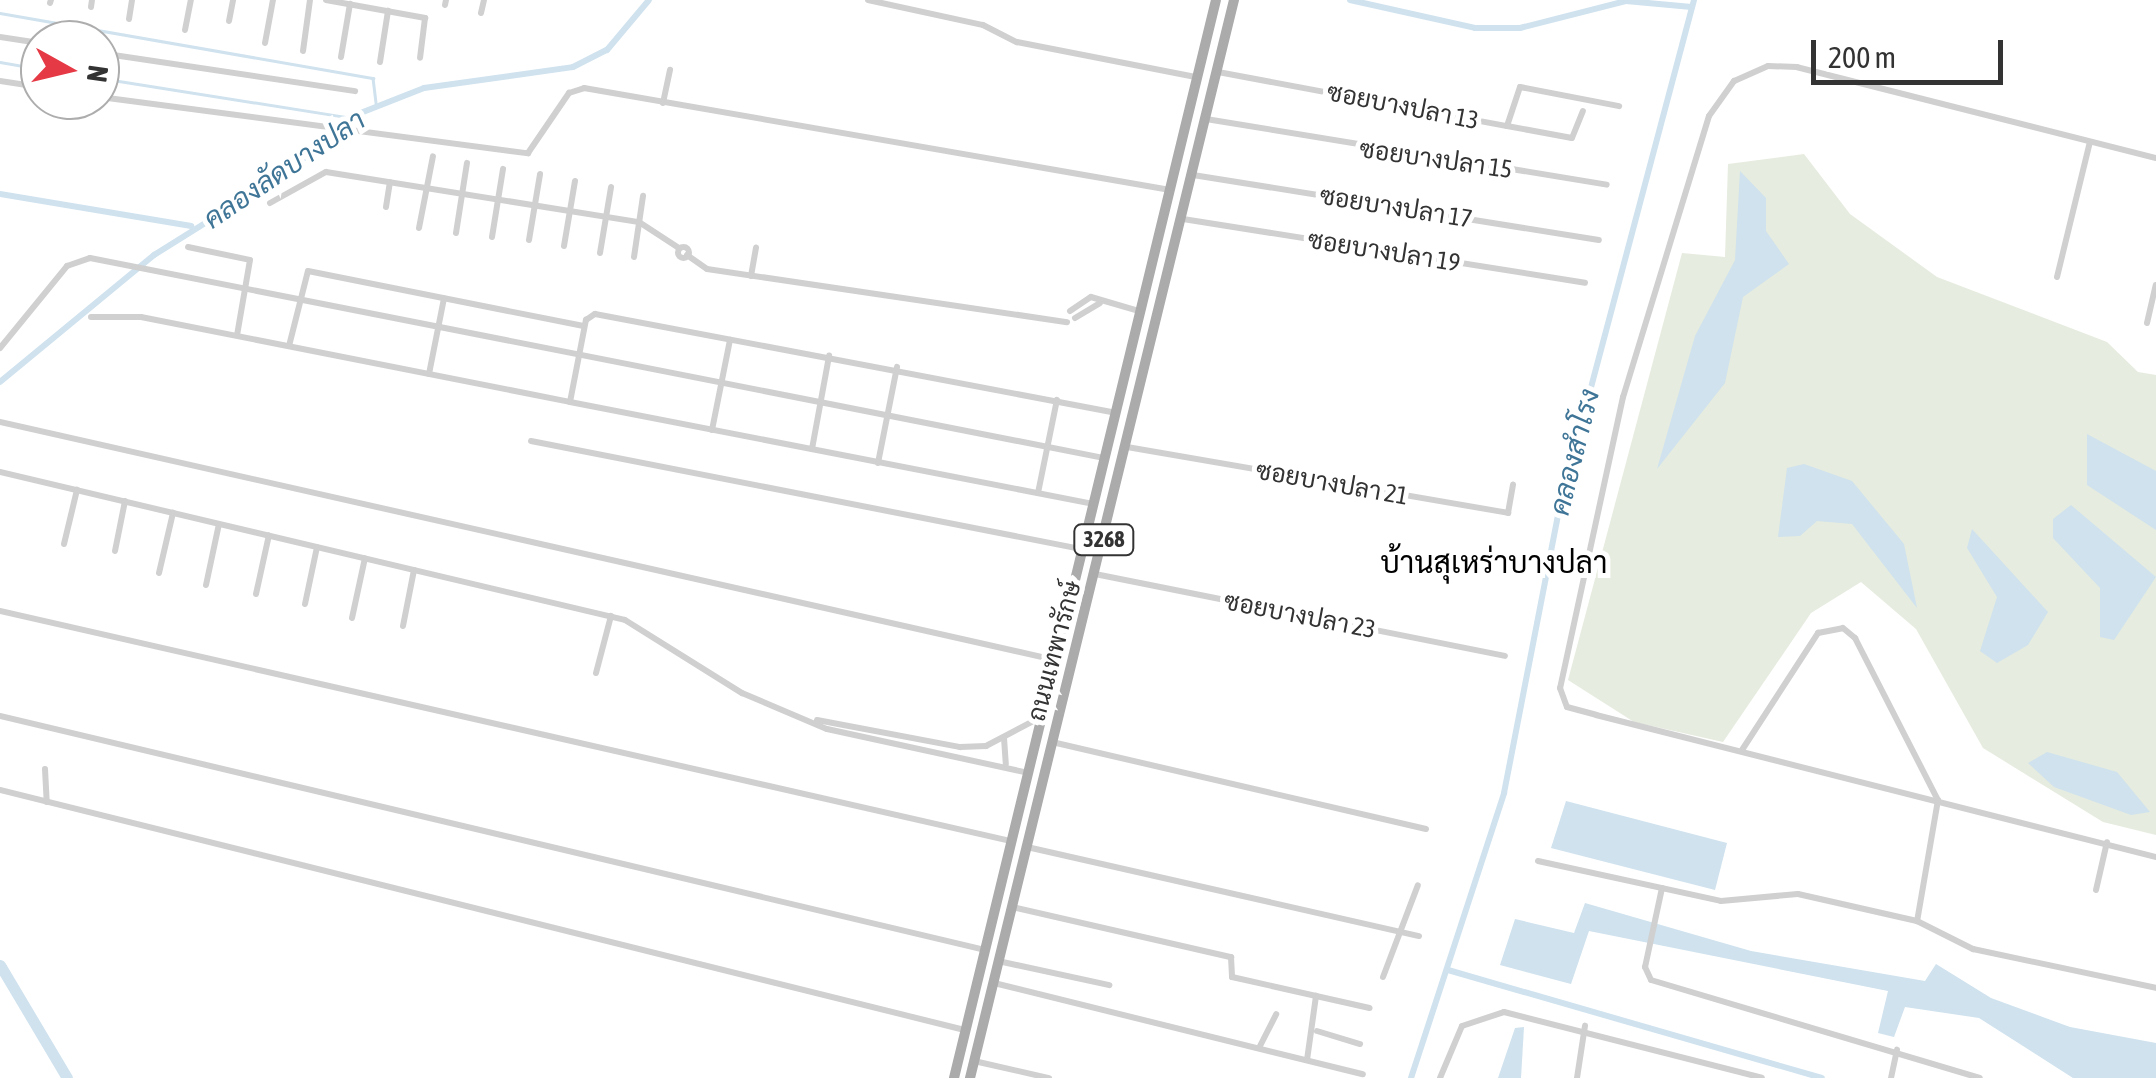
<!DOCTYPE html>
<meta charset="utf-8">
<style>
body{margin:0}
#map{position:relative;width:2156px;height:1078px;overflow:hidden;background:#fff;font-family:"Asap Condensed",Sarabun,sans-serif}
div>[style]{position:absolute}
[style*='--x']{left:calc(var(--x)*1px);top:calc(var(--y)*1px);width:calc(var(--w)*1px);rotate:calc(var(--a)*1deg)}
.green>*{inset:0;background:#e6ecdf}
.water>*{inset:0;background:#cfe2ee}
.stream>*{height:2.5px;margin:-1.25px;padding:0 1.25px;transform-origin:1.25px;border-radius:1.25px;background:#cfe2ee}
.canal>*{height:6px;margin:-3px;padding:0 3px;transform-origin:3px;border-radius:3px;background:#cfe2ee}
.river>*{height:11px;margin:-5.5px;padding:0 5.5px;transform-origin:5.5px;border-radius:5.5px;background:#cfe2ee}
.street>*{height:6px;margin:-3px;padding:0 3px;transform-origin:3px;border-radius:3px;background:#d0d0d0}
.street>.ring{margin:-3px;padding:0;box-sizing:content-box;background:none;border:6px solid #d0d0d0;border-radius:50%}
.primary>*{height:10px;margin:-5px;padding:0 5px;transform-origin:5px;border-radius:5px;background:#ababab}
span{translate:-50% -50%;white-space:nowrap;text-align:center;line-height:1.15;-webkit-text-stroke:10px #fff;paint-order:stroke}
.shield-label span{padding:2px 8px;background:#fff;border:2px solid;border-radius:8px;-webkit-text-stroke-width:0}
.shield-label{font-size:22px;color:#333;font-weight:700}
.street-label{font-size:25px;color:#333}
.water-label{font-size:28px;color:#3f7597;font-style:italic}
.quarter-label{font-size:30px;color:#000}
.north{position:absolute;left:20px;top:20px;width:100px;height:100px;box-sizing:border-box;background:#fff;border:2px solid #adadad;border-radius:50%;rotate:98deg;font-size:28px;font-weight:700;line-height:40px;text-align:center;color:#333}
.north::after{content:'';display:block;margin:auto;width:35px;height:45px;background:#e63946;clip-path:polygon(50% 0,100% 100%,50% 72%,0 100%)}
.scale{position:absolute;left:1811px;top:40px;width:192px;height:45px;box-sizing:border-box;border:5px solid #333;border-top:0;padding-left:12px;font-size:30px;line-height:35px;white-space:nowrap;color:#333;-webkit-text-stroke:8px #fff;paint-order:stroke}
</style>
<div id="map">
<div class="green">
<i style="clip-path:polygon(1804px 154px,1850px 214px,1937px 277px,2107px 342px,2138px 372px,2156px 375px,2156px 835px,2103px 822px,1983px 748px,1916px 629px,1861px 582px,1811px 613px,1723px 742px,1634px 722px,1568px 680px,1682px 253px,1725px 257px,1728px 164px)"></i>
</div>
<div class="water">
<i style="clip-path:polygon(1740px 171px,1766px 198px,1766px 231px,1789px 264px,1743px 297px,1725px 383px,1657px 469px,1695px 336px,1735px 260px)"></i>
<i style="clip-path:polygon(2087px 434px,2156px 471px,2156px 530px,2087px 485px)"></i>
<i style="clip-path:polygon(1804px 464px,1852px 481px,1904px 544px,1917px 608px,1852px 524px,1817px 521px,1800px 536px,1778px 537px,1787px 468px)"></i>
<i style="clip-path:polygon(2071px 505px,2156px 577px,2114px 640px,2100px 637px,2100px 588px,2053px 538px,2053px 519px)"></i>
<i style="clip-path:polygon(1972px 529px,2048px 612px,2028px 645px,1997px 663px,1980px 651px,1997px 597px,1967px 548px)"></i>
<i style="clip-path:polygon(2047px 752px,2117px 772px,2150px 812px,2131px 815px,2054px 787px,2028px 763px)"></i>
<i style="clip-path:polygon(1566px 801px,1727px 843px,1715px 890px,1551px 848px)"></i>
<i style="clip-path:polygon(1585px 903px,1751px 951px,1925px 981px,1936px 964px,1991px 998px,2070px 1027px,2156px 1043px,2156px 1078px,2073px 1078px,1979px 1018px,1905px 1007px,1894px 1037px,1878px 1033px,1888px 991px,1589px 931px,1571px 984px,1500px 965px,1515px 919px,1574px 933px)"></i>
<i style="clip-path:polygon(1524px 1027px,1521px 1078px,1498px 1078px,1515px 1028px)"></i>
</div>
<div class="stream">
<i style="--x:0;--y:13;--w:379;--a:9.9"></i>
<i style="--x:373;--y:78;--w:26;--a:83"></i>
<i style="--x:0;--y:62;--w:41;--a:9.9"></i>
<i style="--x:100;--y:78;--w:256;--a:9"></i>
</div>
<div class="canal">
<i style="--x:1350;--y:0;--w:128;--a:12.6"></i>
<i style="--x:1475;--y:28;--w:45;--a:0"></i>
<i style="--x:1520;--y:28;--w:109;--a:-14.3"></i>
<i style="--x:1626;--y:1;--w:66;--a:5.2"></i>
<i style="--x:0;--y:194;--w:194;--a:9.5"></i>
<i style="--x:0;--y:382;--w:200;--a:-39.5"></i>
<i style="--x:154;--y:255;--w:157;--a:-32"></i>
<i style="--x:287;--y:172;--w:92;--a:-39.2"></i>
<i style="--x:358;--y:114;--w:71;--a:-21.5"></i>
<i style="--x:424;--y:88;--w:150;--a:-8"></i>
<i style="--x:573;--y:67;--w:38;--a:-27"></i>
<i style="--x:607;--y:50;--w:65;--a:-50"></i>
<i style="--x:1448;--y:970;--w:389;--a:16.1"></i>
<i style="--x:1411;--y:1078;--w:300;--a:-71.9"></i>
<i style="--x:1504;--y:793;--w:294;--a:-79"></i>
<i style="--x:1560;--y:504;--w:522;--a:-75.11"></i>
</div>
<div class="river">
<i style="--x:0;--y:965;--w:131;--a:59.3"></i>
</div>
<div class="street">
<i style="--x:326;--y:0;--w:101;--a:10.3"></i>
<i style="--x:425;--y:18;--w:40;--a:97.1"></i>
<i style="--x:868;--y:0;--w:118;--a:12.3"></i>
<i style="--x:983;--y:25;--w:38;--a:27"></i>
<i style="--x:1017;--y:42;--w:182;--a:11.1"></i>
<i style="--x:50;--y:3;--w:3;--a:-72"></i>
<i style="--x:445;--y:5;--w:5;--a:-79"></i>
<i style="--x:91;--y:7;--w:7;--a:-82"></i>
<i style="--x:481;--y:13;--w:13;--a:-77"></i>
<i style="--x:129;--y:19;--w:19;--a:-81"></i>
<i style="--x:229;--y:21;--w:21;--a:-79"></i>
<i style="--x:185;--y:30;--w:31;--a:-79"></i>
<i style="--x:0;--y:37;--w:40;--a:8.5"></i>
<i style="--x:265;--y:43;--w:44;--a:-79.5"></i>
<i style="--x:303;--y:51;--w:51;--a:-82.2"></i>
<i style="--x:100;--y:53;--w:258;--a:8.5"></i>
<i style="--x:341;--y:57;--w:54;--a:-80.4"></i>
<i style="--x:380;--y:62;--w:52;--a:-81.1"></i>
<i style="--x:1218;--y:72;--w:294;--a:10.6"></i>
<i style="--x:1507;--y:126;--w:41;--a:-71.6"></i>
<i style="--x:1520;--y:87;--w:101;--a:10.9"></i>
<i style="--x:0;--y:81;--w:40;--a:8.5"></i>
<i style="--x:100;--y:97;--w:432;--a:7.5"></i>
<i style="--x:528;--y:153;--w:73;--a:-55.7"></i>
<i style="--x:569;--y:93;--w:16;--a:-18"></i>
<i style="--x:584;--y:88;--w:595;--a:9.87"></i>
<i style="--x:663;--y:103;--w:34;--a:-78"></i>
<i style="--x:1206;--y:119;--w:406;--a:9.3"></i>
<i style="--x:1507;--y:126;--w:66;--a:10.5"></i>
<i style="--x:1572;--y:138;--w:29;--a:-68"></i>
<i style="--x:2156;--y:158;--w:370;--a:-165.8"></i>
<i style="--x:1797;--y:67;--w:29;--a:-178"></i>
<i style="--x:1768;--y:66;--w:37;--a:156"></i>
<i style="--x:1734;--y:81;--w:43;--a:125.5"></i>
<i style="--x:1709;--y:116;--w:294;--a:107"></i>
<i style="--x:1623;--y:397;--w:298;--a:102.2"></i>
<i style="--x:1560;--y:688;--w:20;--a:70"></i>
<i style="--x:1567;--y:707;--w:30;--a:15"></i>
<i style="--x:1596;--y:715;--w:578;--a:14.23"></i>
<i style="--x:1193;--y:175;--w:411;--a:9.1"></i>
<i style="--x:270;--y:203;--w:64;--a:-29"></i>
<i style="--x:326;--y:172;--w:317;--a:9.1"></i>
<i style="--x:639;--y:222;--w:48;--a:33"></i>
<i style="--x:386;--y:207;--w:25;--a:-81"></i>
<i style="--x:1183;--y:219;--w:407;--a:9"></i>
<i style="--x:419;--y:228;--w:73;--a:-79"></i>
<i style="--x:456;--y:233;--w:71;--a:-81.1"></i>
<i style="--x:492;--y:237;--w:69;--a:-80.8"></i>
<i style="--x:529;--y:240;--w:67;--a:-80.5"></i>
<i style="--x:564;--y:246;--w:66;--a:-80.4"></i>
<i class="ring" style="left:677.5px;top:246.5px;width:5px;height:5px"></i>
<i style="--x:188;--y:247;--w:63;--a:11.8"></i>
<i style="--x:250;--y:260;--w:76;--a:99.8"></i>
<i style="--x:600;--y:253;--w:67;--a:-80.5"></i>
<i style="--x:687;--y:255;--w:24;--a:35"></i>
<i style="--x:707;--y:269;--w:364;--a:8.4"></i>
<i style="--x:634;--y:257;--w:62;--a:-81.6"></i>
<i style="--x:751;--y:276;--w:29;--a:-80"></i>
<i style="--x:2057;--y:277;--w:139;--a:-76.3"></i>
<i style="--x:1070;--y:311;--w:25;--a:-34"></i>
<i style="--x:1091;--y:297;--w:53;--a:16.4"></i>
<i style="--x:91;--y:317;--w:50;--a:0"></i>
<i style="--x:141;--y:317;--w:437;--a:11.2"></i>
<i style="--x:570;--y:402;--w:84;--a:-79"></i>
<i style="--x:586;--y:320;--w:11;--a:-34"></i>
<i style="--x:595;--y:314;--w:531;--a:10.74"></i>
<i style="--x:1075;--y:318;--w:29;--a:-31"></i>
<i style="--x:2147;--y:323;--w:39;--a:-77"></i>
<i style="--x:289;--y:346;--w:77;--a:-75.8"></i>
<i style="--x:308;--y:271;--w:281;--a:11.3"></i>
<i style="--x:0;--y:348;--w:106;--a:-50.7"></i>
<i style="--x:67;--y:266;--w:24;--a:-19"></i>
<i style="--x:90;--y:258;--w:1034;--a:11.16"></i>
<i style="--x:429;--y:374;--w:77;--a:-78.8"></i>
<i style="--x:570;--y:402;--w:534;--a:11.02"></i>
<i style="--x:0;--y:422;--w:1082;--a:12.71"></i>
<i style="--x:712;--y:430;--w:92;--a:-78.7"></i>
<i style="--x:531;--y:441;--w:561;--a:11.11"></i>
<i style="--x:1127;--y:447;--w:387;--a:9.8"></i>
<i style="--x:1508;--y:513;--w:29;--a:-80"></i>
<i style="--x:812;--y:449;--w:95;--a:-79.6"></i>
<i style="--x:878;--y:463;--w:98;--a:-78.8"></i>
<i style="--x:0;--y:472;--w:642;--a:13.32"></i>
<i style="--x:625;--y:620;--w:138;--a:32"></i>
<i style="--x:742;--y:693;--w:92;--a:23"></i>
<i style="--x:827;--y:729;--w:206;--a:12.3"></i>
<i style="--x:1038;--y:493;--w:95;--a:-78.5"></i>
<i style="--x:64;--y:544;--w:56;--a:-76.5"></i>
<i style="--x:115;--y:551;--w:51;--a:-78.7"></i>
<i style="--x:159;--y:573;--w:62;--a:-76.9"></i>
<i style="--x:1095;--y:574;--w:418;--a:11.3"></i>
<i style="--x:206;--y:585;--w:62;--a:-78"></i>
<i style="--x:256;--y:594;--w:60;--a:-77.6"></i>
<i style="--x:305;--y:604;--w:58;--a:-78.1"></i>
<i style="--x:0;--y:611;--w:1037;--a:12.82"></i>
<i style="--x:352;--y:618;--w:61;--a:-77.8"></i>
<i style="--x:403;--y:626;--w:57;--a:-78.9"></i>
<i style="--x:596;--y:673;--w:59;--a:-75.3"></i>
<i style="--x:0;--y:716;--w:1012;--a:13.36"></i>
<i style="--x:817;--y:720;--w:146;--a:10.7"></i>
<i style="--x:960;--y:747;--w:26;--a:-2"></i>
<i style="--x:986;--y:746;--w:62;--a:-27.8"></i>
<i style="--x:1004;--y:738;--w:26;--a:86"></i>
<i style="--x:1052;--y:742;--w:384;--a:13.1"></i>
<i style="--x:1742;--y:750;--w:140;--a:-57"></i>
<i style="--x:1818;--y:633;--w:25;--a:-11"></i>
<i style="--x:1843;--y:628;--w:16;--a:40"></i>
<i style="--x:1855;--y:638;--w:182;--a:62.9"></i>
<i style="--x:1938;--y:800;--w:123;--a:99.8"></i>
<i style="--x:45;--y:769;--w:33;--a:87"></i>
<i style="--x:0;--y:790;--w:994;--a:13.97"></i>
<i style="--x:1027;--y:847;--w:402;--a:12.8"></i>
<i style="--x:1538;--y:861;--w:187;--a:12.3"></i>
<i style="--x:1721;--y:901;--w:77;--a:-5.2"></i>
<i style="--x:1798;--y:894;--w:122;--a:12.8"></i>
<i style="--x:1917;--y:921;--w:63;--a:26.6"></i>
<i style="--x:1973;--y:949;--w:187;--a:12"></i>
<i style="--x:1662;--y:888;--w:81;--a:102.1"></i>
<i style="--x:1645;--y:967;--w:14;--a:65"></i>
<i style="--x:1651;--y:980;--w:343;--a:16.6"></i>
<i style="--x:2096;--y:890;--w:49;--a:-77.1"></i>
<i style="--x:1012;--y:907;--w:225;--a:12.9"></i>
<i style="--x:1231;--y:957;--w:20;--a:87"></i>
<i style="--x:1232;--y:977;--w:141;--a:12.7"></i>
<i style="--x:998;--y:961;--w:114;--a:12.2"></i>
<i style="--x:1383;--y:977;--w:98;--a:-69.2"></i>
<i style="--x:994;--y:983;--w:380;--a:13.9"></i>
<i style="--x:1317;--y:1031;--w:45;--a:16.8"></i>
<i style="--x:1259;--y:1048;--w:38;--a:-63"></i>
<i style="--x:1307;--y:1060;--w:65;--a:-82"></i>
<i style="--x:974;--y:1061;--w:77;--a:12.8"></i>
<i style="--x:1440;--y:1078;--w:56;--a:-67.1"></i>
<i style="--x:1462;--y:1026;--w:44;--a:-18.4"></i>
<i style="--x:1504;--y:1012;--w:266;--a:14.3"></i>
<i style="--x:1577;--y:1078;--w:53;--a:-81.3"></i>
<i style="--x:1891;--y:1078;--w:29;--a:-78"></i>
</div>
<div class="primary">
<i style="--x:954;--y:1078;--w:1109;--a:-76.34"></i>
<i style="--x:970;--y:1078;--w:1110;--a:-76.24"></i>
</div>
<div class="shield-label">
<span style="left:1104px;top:540px">3268</span>
</div>
<div class="street-label">
<span style="left:1403px;top:106px;rotate:11deg">ซอยบางปลา 13</span>
<span style="left:1436px;top:159px;rotate:8deg">ซอยบางปลา 15</span>
<span style="left:1396px;top:207px;rotate:9deg">ซอยบางปลา 17</span>
<span style="left:1384px;top:251px;rotate:9deg">ซอยบางปลา 19</span>
<span style="left:1332px;top:483px;rotate:10deg">ซอยบางปลา 21</span>
<span style="left:1300px;top:615px;rotate:11deg">ซอยบางปลา 23</span>
<span style="left:1054px;top:651px;rotate:-75deg">ถนนเทพารักษ์</span>
</div>
<div class="water-label">
<span style="left:284px;top:169px;rotate:-34deg">คลองลัดบางปลา</span>
<span style="left:1574px;top:452px;rotate:-76deg">คลองสำโรง</span>
</div>
<div class="quarter-label">
<span style="left:1494px;top:562px">บ้านสุเหร่าบางปลา</span>
</div>
<div class="north">N</div>
<div class="scale">200 m</div>
</div>
